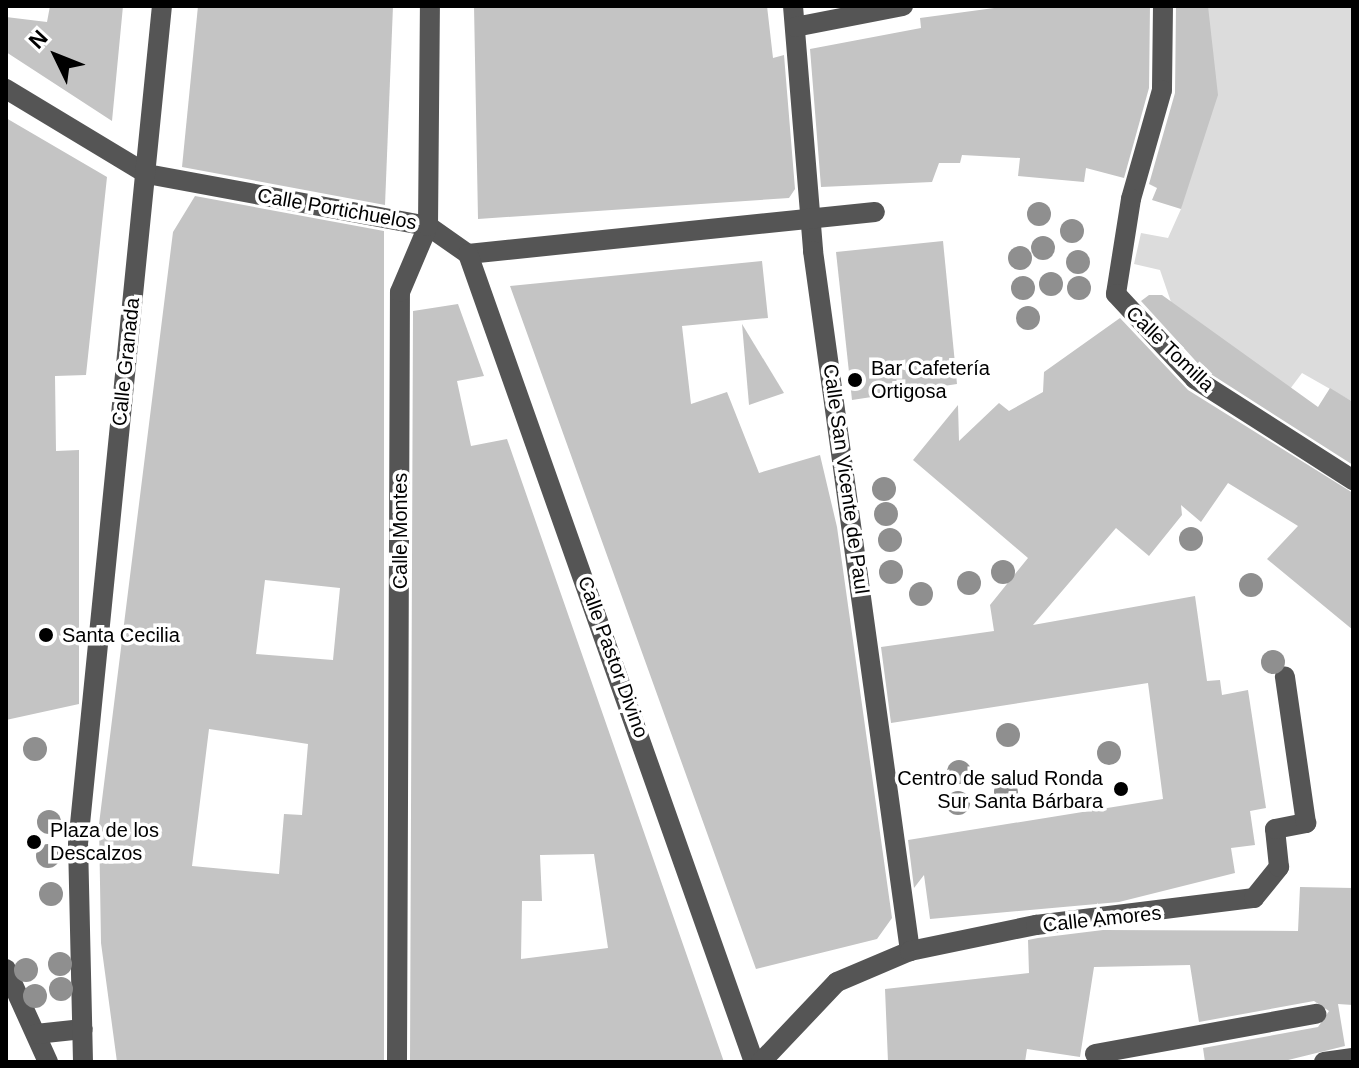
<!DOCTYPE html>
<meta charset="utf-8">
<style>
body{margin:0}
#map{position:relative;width:1359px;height:1068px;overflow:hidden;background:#fff;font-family:Arial,sans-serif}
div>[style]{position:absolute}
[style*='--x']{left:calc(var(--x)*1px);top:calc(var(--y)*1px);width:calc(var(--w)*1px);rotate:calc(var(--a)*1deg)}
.green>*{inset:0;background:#dcdcdc}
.building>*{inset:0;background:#c4c4c4}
.minor>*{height:20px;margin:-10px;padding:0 10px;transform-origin:10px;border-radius:10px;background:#555}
.trees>*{width:24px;height:24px;margin:-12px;border-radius:50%;background:#8f8f8f}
.dots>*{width:22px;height:22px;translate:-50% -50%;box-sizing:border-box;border:4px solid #fff;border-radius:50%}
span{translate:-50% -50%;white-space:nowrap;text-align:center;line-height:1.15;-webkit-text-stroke:7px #fff;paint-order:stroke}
.street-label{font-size:20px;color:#000}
.poi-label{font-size:20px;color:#000}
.left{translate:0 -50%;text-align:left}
.right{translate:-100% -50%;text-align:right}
.frame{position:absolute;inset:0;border:8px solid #000;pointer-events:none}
.north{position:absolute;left:16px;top:16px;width:80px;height:80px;-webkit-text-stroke:6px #fff;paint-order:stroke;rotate:313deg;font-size:22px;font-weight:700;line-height:32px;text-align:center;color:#000}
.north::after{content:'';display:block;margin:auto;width:28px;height:36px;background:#000;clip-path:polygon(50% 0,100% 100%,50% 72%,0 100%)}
</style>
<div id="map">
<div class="green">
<i style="clip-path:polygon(1208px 6px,1353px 6px,1353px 402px,1302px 373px,1290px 389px,1171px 302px,1160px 270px,1134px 264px,1141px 233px,1168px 238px,1181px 209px)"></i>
</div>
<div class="building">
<i style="clip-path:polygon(50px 6px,123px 6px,112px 121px,6px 52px,6px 17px,47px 22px)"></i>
<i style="clip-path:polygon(198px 6px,393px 6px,385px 205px,182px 167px)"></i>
<i style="clip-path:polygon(474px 6px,767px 6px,773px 58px,784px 55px,795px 189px,789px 198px,478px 219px)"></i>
<i style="clip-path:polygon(1009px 6px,1150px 6px,1149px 88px,1124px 178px,1086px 168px,1084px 182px,1018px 176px,1020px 158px,962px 155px,960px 163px,939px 163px,932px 182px,821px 187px,810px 49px,921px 28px,920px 18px)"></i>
<i style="clip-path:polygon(1176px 6px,1208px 6px,1218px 95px,1181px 209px,1152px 200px,1157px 188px,1149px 184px,1175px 93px)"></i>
<i style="clip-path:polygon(6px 118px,107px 177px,86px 375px,55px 376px,56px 451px,79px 450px,79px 704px,6px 720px)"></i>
<i style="clip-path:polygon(evenodd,195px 196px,384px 231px,384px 1062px,117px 1062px,101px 943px,99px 824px,173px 232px,195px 196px,265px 580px,340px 588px,333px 660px,256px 654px,265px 580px,195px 196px,209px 729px,308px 744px,302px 815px,284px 814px,279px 874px,192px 866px,209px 729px)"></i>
<i style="clip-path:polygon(943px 241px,957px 384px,852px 400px,836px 252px)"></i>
<i style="clip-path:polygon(762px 261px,768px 318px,682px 326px,691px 404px,727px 392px,759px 473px,820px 455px,837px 527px,892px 918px,877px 939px,756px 969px,510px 286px)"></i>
<i style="clip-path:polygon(1149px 295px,1162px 295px,1318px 407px,1330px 388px,1353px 402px,1353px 465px,1203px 369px,1141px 301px)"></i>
<i style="clip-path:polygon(evenodd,458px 304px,484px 376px,457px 381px,471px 446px,507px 439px,724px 1062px,410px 1062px,413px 311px,458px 304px,594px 854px,608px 948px,521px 959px,522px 901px,542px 901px,540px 855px,594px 854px)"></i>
<i style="clip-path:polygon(1120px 318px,1188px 390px,1353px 493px,1353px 630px,1267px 559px,1298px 526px,1228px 483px,1201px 522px,1181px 505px,1182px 515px,1149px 556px,1116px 528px,1033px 625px,1195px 596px,1207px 681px,1220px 680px,1222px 695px,1248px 690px,1266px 808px,1250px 811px,1255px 845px,1231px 848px,1235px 873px,1119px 902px,930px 919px,924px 875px,914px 888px,908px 840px,1163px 799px,1148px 683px,891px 723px,881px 647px,994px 631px,990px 605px,1028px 558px,913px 460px,958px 405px,959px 441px,999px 403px,1009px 411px,1043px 392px,1044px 372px)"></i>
<i style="clip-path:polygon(742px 324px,784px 393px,749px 405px)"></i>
<i style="clip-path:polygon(1300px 887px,1353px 888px,1353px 1005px,1338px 1004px,1345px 1046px,1280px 1062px,1205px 1062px,1203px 1048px,1318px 1027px,1329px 1011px,1314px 1001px,1199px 1022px,1190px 965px,1094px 967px,1080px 1057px,1027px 1049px,1025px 1062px,888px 1062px,885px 989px,1029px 973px,1028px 940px,1038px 938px,1103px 930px,1298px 931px)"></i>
</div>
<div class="minor">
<i style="--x:793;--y:6;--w:246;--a:85.3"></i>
<i style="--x:813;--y:251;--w:707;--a:82.11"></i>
<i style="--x:1163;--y:6;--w:84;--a:90.7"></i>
<i style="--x:1162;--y:90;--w:113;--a:105.9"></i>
<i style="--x:1131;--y:199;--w:96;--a:99"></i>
<i style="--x:1116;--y:294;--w:116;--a:47.1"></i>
<i style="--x:1195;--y:379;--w:188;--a:32.6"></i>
<i style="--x:795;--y:27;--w:110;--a:-11"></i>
<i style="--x:6;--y:89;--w:165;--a:31.1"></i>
<i style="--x:147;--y:174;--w:286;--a:10.5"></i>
<i style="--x:428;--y:226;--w:49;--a:35"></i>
<i style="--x:468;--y:254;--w:409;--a:-5.9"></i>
<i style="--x:468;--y:254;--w:857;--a:70.51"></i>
<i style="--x:6;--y:969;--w:102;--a:65.7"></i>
<i style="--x:36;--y:1034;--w:47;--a:-6.1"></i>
<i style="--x:1095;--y:1054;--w:225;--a:-10.3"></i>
<i style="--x:83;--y:1062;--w:218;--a:-91.3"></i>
<i style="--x:78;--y:844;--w:842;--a:-84.28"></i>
<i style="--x:397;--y:1062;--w:770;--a:-89.78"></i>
<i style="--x:400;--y:292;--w:72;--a:-67"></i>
<i style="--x:428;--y:226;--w:220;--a:-89.5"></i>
<i style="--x:761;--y:1062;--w:110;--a:-46.5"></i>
<i style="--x:837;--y:982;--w:79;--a:-23"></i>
<i style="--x:910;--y:951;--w:129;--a:-11.7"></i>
<i style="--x:1036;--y:925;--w:220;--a:-7.1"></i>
<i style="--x:1254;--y:898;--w:40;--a:-51"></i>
<i style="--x:1279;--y:867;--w:38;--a:-96"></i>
<i style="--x:1275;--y:829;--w:32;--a:-11"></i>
<i style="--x:1306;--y:823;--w:148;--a:-98.2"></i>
<i style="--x:1324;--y:1062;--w:29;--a:-8"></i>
</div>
<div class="trees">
<i style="left:1039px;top:214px"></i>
<i style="left:1072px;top:231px"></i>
<i style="left:1043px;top:248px"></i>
<i style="left:1020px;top:258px"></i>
<i style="left:1078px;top:262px"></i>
<i style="left:1051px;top:284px"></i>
<i style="left:1023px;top:288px"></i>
<i style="left:1079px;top:288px"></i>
<i style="left:1028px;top:318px"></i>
<i style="left:884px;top:489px"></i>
<i style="left:886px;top:514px"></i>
<i style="left:1191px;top:539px"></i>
<i style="left:890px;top:540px"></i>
<i style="left:891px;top:572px"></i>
<i style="left:1003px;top:572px"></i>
<i style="left:969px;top:583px"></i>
<i style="left:1251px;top:585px"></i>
<i style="left:921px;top:594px"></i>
<i style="left:1273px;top:662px"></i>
<i style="left:1008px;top:735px"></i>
<i style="left:35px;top:749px"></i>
<i style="left:1109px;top:753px"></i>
<i style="left:959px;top:772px"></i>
<i style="left:1006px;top:792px"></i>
<i style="left:958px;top:803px"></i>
<i style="left:49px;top:822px"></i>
<i style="left:48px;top:856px"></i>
<i style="left:51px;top:894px"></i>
<i style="left:60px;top:964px"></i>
<i style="left:26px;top:970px"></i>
<i style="left:61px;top:989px"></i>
<i style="left:35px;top:996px"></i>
</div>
<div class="dots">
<i style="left:855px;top:380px;background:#000"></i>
<i style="left:46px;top:635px;background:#000"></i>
<i style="left:1121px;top:789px;background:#000"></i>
<i style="left:34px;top:842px;background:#000"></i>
</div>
<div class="street-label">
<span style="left:337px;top:209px;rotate:10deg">Calle Portichuelos</span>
<span style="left:1170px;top:349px;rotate:44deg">Calle Tomilla</span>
<span style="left:126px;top:362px;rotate:-84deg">Calle Granada</span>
<span style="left:846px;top:479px;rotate:82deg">Calle San Vicente de Paul</span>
<span style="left:400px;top:531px;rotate:-90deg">Calle Montes</span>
<span style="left:613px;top:657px;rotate:70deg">Calle Pastor Divino</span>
<span style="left:1102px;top:919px;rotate:-6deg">Calle Amores</span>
</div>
<div class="poi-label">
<span class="left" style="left:871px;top:380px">Bar Cafetería<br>Ortigosa</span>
<span class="left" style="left:62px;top:635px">Santa Cecilia</span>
<span class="right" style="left:1103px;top:790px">Centro de salud Ronda<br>Sur Santa Bárbara</span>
<span class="left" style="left:50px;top:842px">Plaza de los<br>Descalzos</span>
</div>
<div class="frame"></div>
<div class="north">N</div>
</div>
